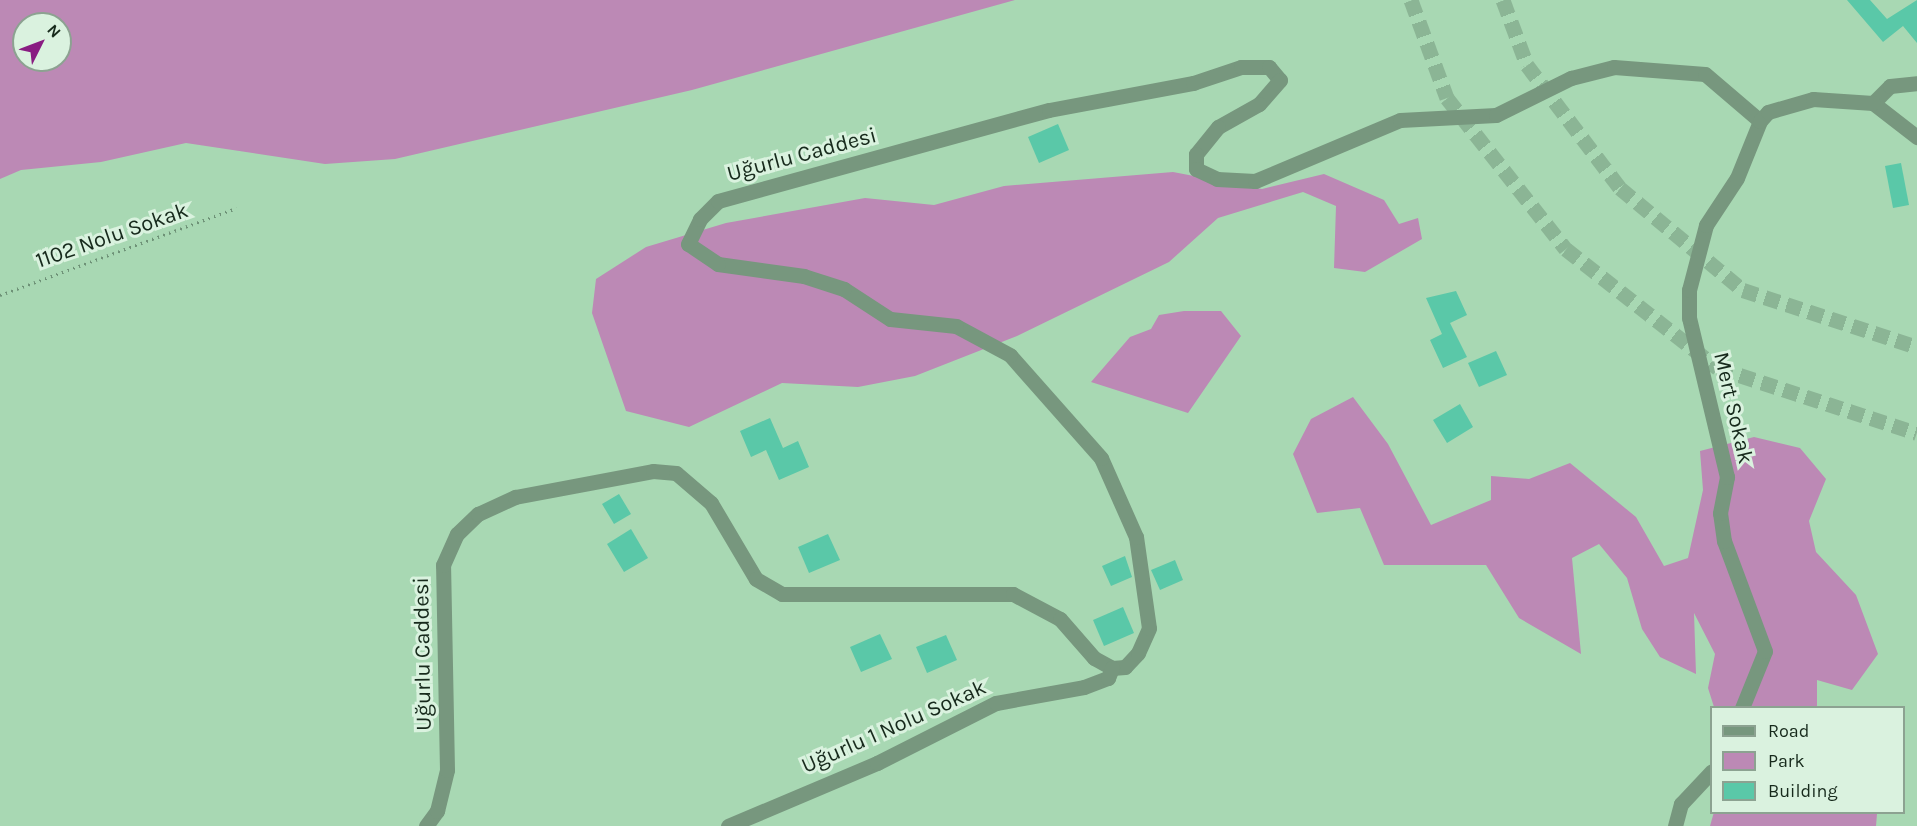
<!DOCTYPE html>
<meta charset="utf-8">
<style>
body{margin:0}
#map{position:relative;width:1917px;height:826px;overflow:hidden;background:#a8d8b3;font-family:Karla,sans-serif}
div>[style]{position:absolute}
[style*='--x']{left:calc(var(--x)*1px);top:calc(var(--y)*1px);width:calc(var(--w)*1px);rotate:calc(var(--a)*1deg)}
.green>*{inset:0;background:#bc89b5}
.building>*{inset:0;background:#5ac8a8}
.major-tunnel>*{height:15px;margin-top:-7.5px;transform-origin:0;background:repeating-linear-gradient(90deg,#8bb595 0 15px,transparent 0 23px)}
.path>*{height:3px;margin-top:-1.5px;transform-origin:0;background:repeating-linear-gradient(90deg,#6e9277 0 1.5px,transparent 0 6px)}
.minor>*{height:15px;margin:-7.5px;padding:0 7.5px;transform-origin:7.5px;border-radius:7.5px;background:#77977e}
span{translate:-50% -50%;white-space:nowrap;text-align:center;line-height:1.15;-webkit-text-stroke:6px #daf2df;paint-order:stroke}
.street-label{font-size:22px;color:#172a1c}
.legend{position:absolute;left:1710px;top:706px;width:195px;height:108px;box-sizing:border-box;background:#daf2df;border:2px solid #8ca291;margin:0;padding:8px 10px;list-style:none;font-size:18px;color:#172a1c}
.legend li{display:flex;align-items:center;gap:12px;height:30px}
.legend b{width:30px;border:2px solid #8ca291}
.north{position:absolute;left:12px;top:12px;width:60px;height:60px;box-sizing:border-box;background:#daf2df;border:2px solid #8ca291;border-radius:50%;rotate:48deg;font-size:16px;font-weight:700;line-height:24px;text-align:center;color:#172a1c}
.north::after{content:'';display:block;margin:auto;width:21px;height:27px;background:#891d82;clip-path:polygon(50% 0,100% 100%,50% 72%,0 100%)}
</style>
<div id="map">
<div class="green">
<i style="clip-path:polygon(evenodd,0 0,1015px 0,692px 90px,395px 159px,325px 164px,186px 143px,101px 162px,21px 170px,0 179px,0 0,24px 24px,60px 24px,60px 60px,24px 60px,24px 24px)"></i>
<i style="clip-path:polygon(1173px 172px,1262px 189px,1324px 174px,1384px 200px,1399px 224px,1418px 218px,1422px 239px,1365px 272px,1334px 268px,1336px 206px,1303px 192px,1218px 218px,1169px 262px,1017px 336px,915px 376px,858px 387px,782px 383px,689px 427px,626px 411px,592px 313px,596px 279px,646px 247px,726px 223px,865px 198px,934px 205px,1004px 186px)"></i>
<i style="clip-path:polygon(1184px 311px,1221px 311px,1241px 336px,1188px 413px,1091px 382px,1130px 337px,1151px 329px,1159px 315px)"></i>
<i style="clip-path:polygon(1353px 397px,1388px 444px,1431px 525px,1491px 500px,1491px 476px,1529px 479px,1570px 463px,1636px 517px,1664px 566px,1688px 558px,1703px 490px,1700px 451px,1754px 437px,1800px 448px,1826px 479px,1809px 521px,1816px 552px,1856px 595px,1878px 654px,1852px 690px,1817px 680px,1817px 707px,1714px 707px,1708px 688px,1715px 654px,1694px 613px,1696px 674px,1660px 657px,1642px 629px,1627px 578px,1599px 544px,1572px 558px,1581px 654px,1519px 618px,1486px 565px,1384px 565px,1360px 508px,1317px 513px,1293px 454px,1311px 419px)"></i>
<i style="clip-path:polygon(1714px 812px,1866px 812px,1877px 814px,1876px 826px,1710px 826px)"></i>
</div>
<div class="building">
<i style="clip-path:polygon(1847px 0,1870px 0,1887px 19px,1917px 0,1917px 43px,1903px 26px,1883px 42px)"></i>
<i style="clip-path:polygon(1058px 124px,1069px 150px,1039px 163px,1028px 137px)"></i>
<i style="clip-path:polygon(1901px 163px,1909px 205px,1893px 208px,1885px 166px)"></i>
<i style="clip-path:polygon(1456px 291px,1467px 315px,1450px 323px,1467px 357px,1443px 368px,1430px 340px,1442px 334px,1426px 298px)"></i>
<i style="clip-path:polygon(1496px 351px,1507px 375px,1479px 387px,1468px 363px)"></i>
<i style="clip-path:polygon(1460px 404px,1473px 427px,1447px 443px,1433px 420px)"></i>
<i style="clip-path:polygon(770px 418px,783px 448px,798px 441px,809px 467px,779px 480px,766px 450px,751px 457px,740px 431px)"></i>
<i style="clip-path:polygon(619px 494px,631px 514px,614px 524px,602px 504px)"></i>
<i style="clip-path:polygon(631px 529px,648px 558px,624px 572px,607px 544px)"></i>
<i style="clip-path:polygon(828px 534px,840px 560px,809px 573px,798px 547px)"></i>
<i style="clip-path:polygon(1125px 556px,1132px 577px,1111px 586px,1102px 566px)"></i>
<i style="clip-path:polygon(1175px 560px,1183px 580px,1160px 590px,1151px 570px)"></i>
<i style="clip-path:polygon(1123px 607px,1134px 633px,1104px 646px,1093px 620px)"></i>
<i style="clip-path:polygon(880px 634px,892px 659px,861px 672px,850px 647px)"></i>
<i style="clip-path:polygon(946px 635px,957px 660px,927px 673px,916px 647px)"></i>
</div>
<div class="major-tunnel">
<i style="--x:1411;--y:0;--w:104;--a:69.8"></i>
<i style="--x:1447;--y:98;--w:192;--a:51.8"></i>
<i style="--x:1566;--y:249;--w:193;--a:38.1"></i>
<i style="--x:1718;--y:368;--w:209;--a:18.1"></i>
<i style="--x:1503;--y:0;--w:69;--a:69.7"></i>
<i style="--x:1527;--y:65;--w:154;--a:52.9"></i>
<i style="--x:1620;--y:188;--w:160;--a:39.7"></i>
<i style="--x:1743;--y:290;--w:183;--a:18.1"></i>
</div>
<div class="path">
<i style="--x:0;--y:295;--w:252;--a:-20.2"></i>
</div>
<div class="minor">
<i style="--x:1873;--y:103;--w:56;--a:37.7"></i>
<i style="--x:1873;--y:103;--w:24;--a:-45"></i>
<i style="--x:1890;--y:86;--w:27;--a:-6"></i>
<i style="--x:1742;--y:708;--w:61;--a:-68"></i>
<i style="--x:1765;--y:651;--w:117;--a:-110.4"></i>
<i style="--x:1724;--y:541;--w:28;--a:-98"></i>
<i style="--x:1720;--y:513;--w:37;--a:-79"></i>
<i style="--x:1727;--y:477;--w:163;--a:-103.4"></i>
<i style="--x:1689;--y:318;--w:28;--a:-90"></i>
<i style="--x:1689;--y:290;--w:67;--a:-75.3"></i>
<i style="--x:1706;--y:225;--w:56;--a:-56.6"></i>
<i style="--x:1737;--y:178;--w:61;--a:-68"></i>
<i style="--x:426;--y:826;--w:19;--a:-54"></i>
<i style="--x:437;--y:811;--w:42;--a:-76.3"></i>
<i style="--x:447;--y:770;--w:205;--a:-91.1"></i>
<i style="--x:443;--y:565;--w:34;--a:-66"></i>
<i style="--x:457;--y:534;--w:29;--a:-44"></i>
<i style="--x:478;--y:514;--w:41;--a:-24.7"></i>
<i style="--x:515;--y:497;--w:140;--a:-10.7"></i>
<i style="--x:653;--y:471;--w:23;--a:5"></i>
<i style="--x:676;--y:473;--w:46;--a:40.6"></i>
<i style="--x:711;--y:503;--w:88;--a:59.4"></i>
<i style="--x:756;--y:579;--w:30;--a:30"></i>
<i style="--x:782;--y:594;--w:231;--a:0"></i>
<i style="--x:1013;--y:594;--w:53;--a:28"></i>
<i style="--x:1060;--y:619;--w:52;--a:48.9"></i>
<i style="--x:1094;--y:658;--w:21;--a:29"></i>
<i style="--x:1112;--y:668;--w:13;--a:-4"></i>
<i style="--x:1125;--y:667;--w:19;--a:-47"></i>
<i style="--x:1138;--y:653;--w:27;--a:-66"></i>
<i style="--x:1149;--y:628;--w:92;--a:-98.1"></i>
<i style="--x:1136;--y:537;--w:86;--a:-113.9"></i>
<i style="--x:1101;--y:458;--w:137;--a:-131.5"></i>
<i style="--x:1010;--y:355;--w:61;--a:-151.8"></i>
<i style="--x:956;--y:326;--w:66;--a:-173.9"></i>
<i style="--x:890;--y:319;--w:55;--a:-146.9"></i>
<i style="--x:844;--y:289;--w:42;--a:-162"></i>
<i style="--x:804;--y:276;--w:87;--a:-172.1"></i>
<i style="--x:718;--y:264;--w:36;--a:-146"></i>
<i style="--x:688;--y:244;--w:28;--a:-64"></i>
<i style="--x:700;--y:219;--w:25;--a:-45"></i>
<i style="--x:718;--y:201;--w:343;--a:-15.4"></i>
<i style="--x:1049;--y:110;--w:147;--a:-10.6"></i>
<i style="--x:1193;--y:83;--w:51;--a:-18.4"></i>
<i style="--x:1241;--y:67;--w:28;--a:0"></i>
<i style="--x:1269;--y:67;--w:17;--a:50"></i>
<i style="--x:1280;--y:80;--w:32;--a:131"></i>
<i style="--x:1259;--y:104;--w:47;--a:150.7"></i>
<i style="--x:1218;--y:127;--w:35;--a:129"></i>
<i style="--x:1196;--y:154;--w:15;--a:90"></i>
<i style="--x:1196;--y:169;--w:23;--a:25"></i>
<i style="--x:1217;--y:179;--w:38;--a:3"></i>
<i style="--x:1255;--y:181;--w:157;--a:-22.8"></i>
<i style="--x:1400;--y:120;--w:96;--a:-3"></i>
<i style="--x:1496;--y:115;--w:84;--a:-26.3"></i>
<i style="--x:1571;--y:78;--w:44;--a:-14.3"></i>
<i style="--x:1614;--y:67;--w:91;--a:4.4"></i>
<i style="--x:1705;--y:74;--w:72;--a:40.5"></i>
<i style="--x:1760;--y:121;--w:12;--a:-48"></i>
<i style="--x:1768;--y:112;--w:47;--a:-16.1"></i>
<i style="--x:1813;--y:99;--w:60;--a:3.8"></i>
<i style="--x:728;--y:826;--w:162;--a:-22.9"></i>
<i style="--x:877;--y:763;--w:133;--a:-26.8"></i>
<i style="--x:996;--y:703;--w:89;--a:-10.3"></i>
<i style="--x:1084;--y:687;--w:26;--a:-21"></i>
<i style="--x:1108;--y:678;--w:11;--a:-68"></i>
<i style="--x:1675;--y:826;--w:23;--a:-75"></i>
<i style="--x:1681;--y:804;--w:45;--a:-46.8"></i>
</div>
<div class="street-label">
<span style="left:802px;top:155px;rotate:-15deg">Uğurlu Caddesi</span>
<span style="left:112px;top:236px;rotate:-19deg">1102 Nolu Sokak</span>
<span style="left:1733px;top:408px;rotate:77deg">Mert Sokak</span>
<span style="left:423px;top:654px;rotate:-91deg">Uğurlu Caddesi</span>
<span style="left:894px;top:727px;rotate:-24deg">Uğurlu 1 Nolu Sokak</span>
</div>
<ul class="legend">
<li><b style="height:8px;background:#77977e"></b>Road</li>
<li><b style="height:16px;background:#bc89b5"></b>Park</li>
<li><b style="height:16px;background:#5ac8a8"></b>Building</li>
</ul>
<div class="north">N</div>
</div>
